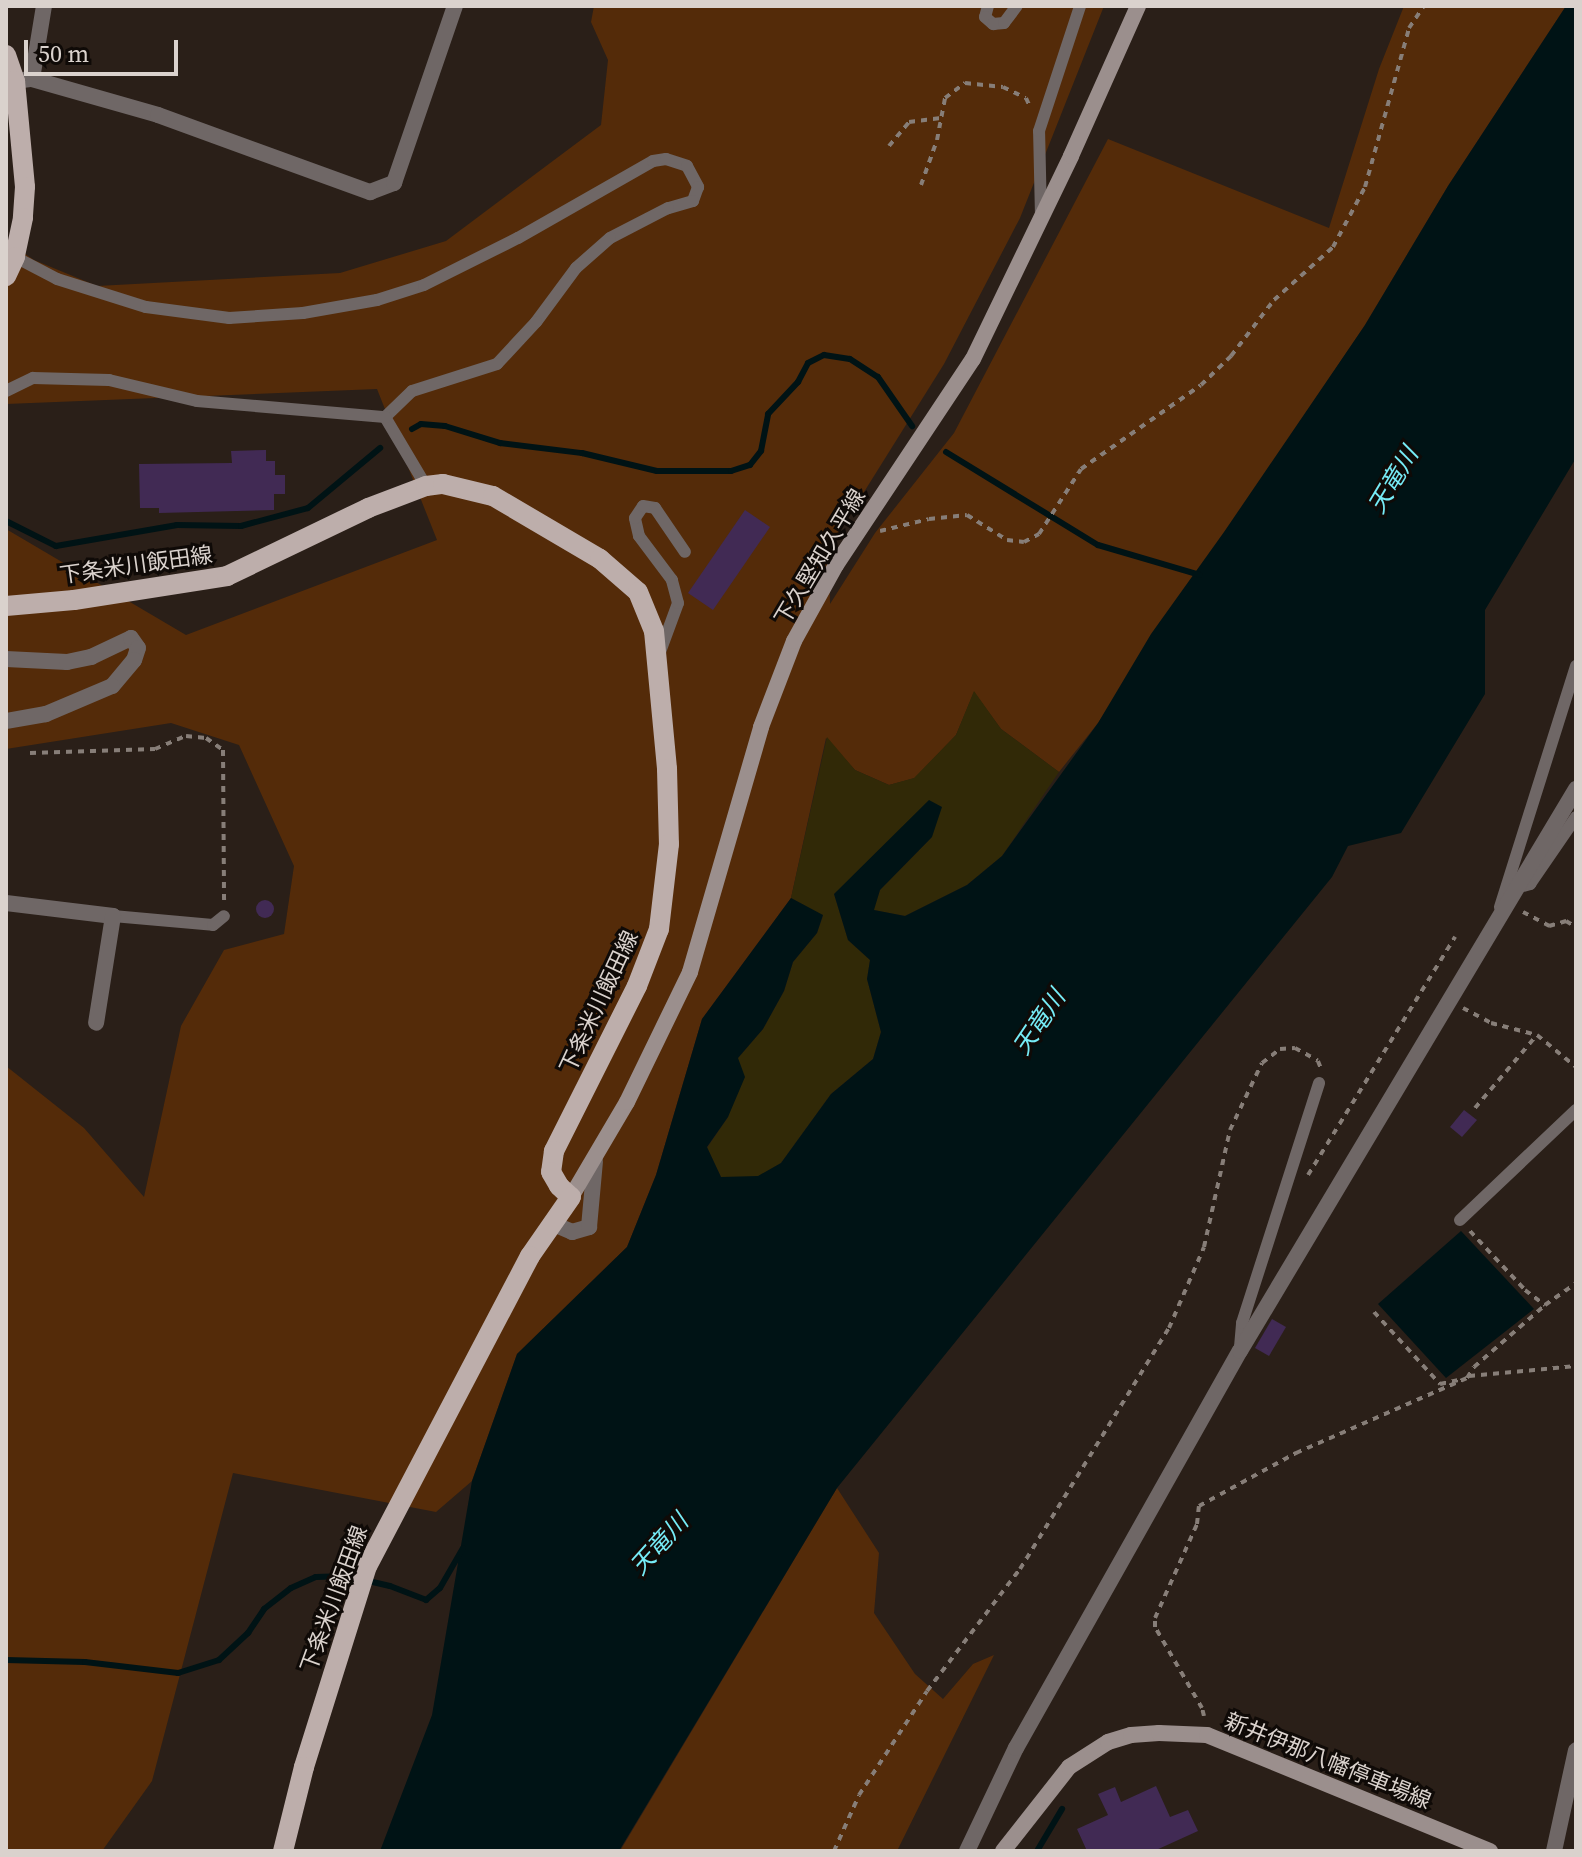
<!DOCTYPE html>
<meta charset="utf-8">
<style>
body{margin:0}
#map{position:relative;width:1582px;height:1857px;overflow:hidden;background:#2a1f18;font-family:"Source Serif 4","Noto Sans JP",serif}
div>[style]{position:absolute}
[style*='--x']{left:calc(var(--x)*1px);top:calc(var(--y)*1px);width:calc(var(--w)*1px);rotate:calc(var(--a)*1deg)}
.green>*{inset:0;background:#542b09}
.sand>*{inset:0;background:#312907}
.water>*{inset:0;background:#001315}
.stream>*{height:6px;margin:-3px;padding:0 3px;transform-origin:3px;border-radius:3px;background:#001315}
.building>*{inset:0;background:#412a54}
.round{border-radius:50%}
.path>*{height:4px;margin-top:-2px;transform-origin:0;background:repeating-linear-gradient(90deg,#877e78 0 6px,transparent 0 12px)}
.service>*{height:12px;margin:-6px;padding:0 6px;transform-origin:6px;border-radius:6px;background:#6f6766}
.minor>*{height:16px;margin:-8px;padding:0 8px;transform-origin:8px;border-radius:8px;background:#6f6766}
.tertiary>*{height:16px;margin:-8px;padding:0 8px;transform-origin:8px;border-radius:8px;background:#6f6766}
.secondary>*{height:16px;margin:-8px;padding:0 8px;transform-origin:8px;border-radius:8px;background:#9b8f8d}
.primary>*{height:20px;margin:-10px;padding:0 10px;transform-origin:10px;border-radius:10px;background:#bdaeab}
span{translate:-50% -50%;white-space:nowrap;text-align:center;line-height:1.15;-webkit-text-stroke:6px #0f0a07;paint-order:stroke}
.street-label{font-size:22px;color:#dad2cd}
.water-label{font-size:24px;color:#76ecf7;font-style:italic}
.frame{position:absolute;inset:0;border:8px solid #dad2cd;pointer-events:none}
.scale{position:absolute;left:24px;top:40px;width:154px;height:36px;box-sizing:border-box;border:4px solid #dad2cd;border-top:0;padding-left:10px;font-size:24px;line-height:28px;white-space:nowrap;color:#dad2cd;-webkit-text-stroke:6px #0f0a07;paint-order:stroke}
</style>
<div id="map">
<div class="green">
<i style="clip-path:polygon(594px 6px,1104px 6px,1020px 218px,944px 364px,829px 548px,830px 604px,875px 533px,954px 433px,1108px 139px,1329px 228px,1379px 69px,1404px 6px,1566px 6px,1448px 186px,1365px 325px,1098px 723px,1059px 772px,1001px 729px,974px 692px,956px 735px,915px 778px,889px 785px,855px 770px,826px 738px,791px 898px,702px 1019px,656px 1175px,627px 1247px,517px 1354px,472px 1481px,436px 1512px,233px 1473px,152px 1781px,102px 1851px,6px 1851px,6px 1066px,84px 1128px,144px 1197px,181px 1026px,224px 950px,284px 934px,294px 866px,239px 745px,171px 723px,6px 749px,6px 529px,186px 635px,437px 540px,377px 389px,6px 404px,6px 241px,34px 260px,97px 286px,340px 273px,446px 241px,601px 125px,608px 60px,591px 22px)"></i>
<i style="clip-path:polygon(837px 1488px,879px 1553px,874px 1613px,915px 1674px,943px 1699px,973px 1664px,994px 1655px,897px 1851px,620px 1851px)"></i>
</div>
<div class="sand">
<i style="clip-path:polygon(974px 691px,1001px 729px,1059px 772px,1002px 856px,967px 885px,905px 916px,873px 910px,880px 890px,932px 837px,853px 878px,834px 894px,848px 940px,870px 960px,867px 979px,881px 1032px,873px 1059px,831px 1094px,781px 1163px,758px 1177px,721px 1177px,707px 1148px,728px 1117px,738px 1058px,763px 1029px,784px 991px,793px 962px,817px 933px,823px 916px,791px 898px,827px 737px,855px 770px,889px 785px,914px 778px,956px 735px)"></i>
</div>
<div class="water">
<i style="clip-path:polygon(1566px 6px,1576px 6px,1576px 458px,1485px 610px,1485px 694px,1401px 833px,1348px 846px,1332px 877px,837px 1488px,619px 1851px,380px 1851px,432px 1715px,472px 1481px,517px 1354px,627px 1247px,656px 1175px,702px 1019px,791px 898px,823px 915px,817px 933px,793px 962px,784px 991px,763px 1029px,738px 1058px,745px 1077px,728px 1117px,707px 1147px,721px 1177px,758px 1176px,781px 1163px,831px 1094px,873px 1059px,881px 1032px,867px 979px,870px 960px,848px 940px,834px 894px,929px 800px,942px 807px,932px 837px,880px 890px,874px 910px,905px 916px,967px 885px,1002px 856px,1098px 723px,1151px 634px,1224px 532px,1365px 325px,1448px 186px)"></i>
<i style="clip-path:polygon(1461px 1231px,1534px 1309px,1446px 1378px,1378px 1304px)"></i>
</div>
<div class="stream">
<i style="--x:412;--y:429;--w:10;--a:-29"></i>
<i style="--x:421;--y:424;--w:24;--a:5"></i>
<i style="--x:445;--y:426;--w:58;--a:17.2"></i>
<i style="--x:500;--y:443;--w:83;--a:7"></i>
<i style="--x:582;--y:453;--w:77;--a:13.5"></i>
<i style="--x:657;--y:471;--w:74;--a:0"></i>
<i style="--x:731;--y:471;--w:20;--a:-18"></i>
<i style="--x:750;--y:465;--w:18;--a:-52"></i>
<i style="--x:761;--y:451;--w:38;--a:-79"></i>
<i style="--x:768;--y:414;--w:44;--a:-46.8"></i>
<i style="--x:798;--y:382;--w:21;--a:-62"></i>
<i style="--x:808;--y:363;--w:18;--a:-27"></i>
<i style="--x:824;--y:355;--w:26;--a:9"></i>
<i style="--x:850;--y:359;--w:33;--a:33"></i>
<i style="--x:878;--y:377;--w:60;--a:55.2"></i>
<i style="--x:946;--y:452;--w:178;--a:31.5"></i>
<i style="--x:1098;--y:545;--w:106;--a:16.4"></i>
<i style="--x:6;--y:521;--w:56;--a:26.6"></i>
<i style="--x:56;--y:546;--w:123;--a:-9.8"></i>
<i style="--x:177;--y:525;--w:64;--a:0.9"></i>
<i style="--x:241;--y:526;--w:69;--a:-15"></i>
<i style="--x:308;--y:508;--w:94;--a:-39.8"></i>
<i style="--x:6;--y:1660;--w:79;--a:1.5"></i>
<i style="--x:85;--y:1662;--w:94;--a:6.7"></i>
<i style="--x:178;--y:1673;--w:43;--a:-17.6"></i>
<i style="--x:219;--y:1660;--w:40;--a:-43"></i>
<i style="--x:248;--y:1633;--w:29;--a:-56"></i>
<i style="--x:264;--y:1609;--w:34;--a:-38"></i>
<i style="--x:291;--y:1588;--w:27;--a:-24"></i>
<i style="--x:316;--y:1577;--w:31;--a:-2"></i>
<i style="--x:347;--y:1576;--w:44;--a:13.1"></i>
<i style="--x:390;--y:1586;--w:39;--a:21"></i>
<i style="--x:426;--y:1600;--w:18;--a:-41"></i>
<i style="--x:440;--y:1588;--w:46;--a:-60.1"></i>
<i style="--x:1037;--y:1851;--w:49;--a:-59.2"></i>
</div>
<div class="building">
<i style="clip-path:polygon(266px 450px,266px 461px,275px 461px,275px 475px,285px 475px,285px 494px,274px 494px,274px 510px,159px 513px,159px 508px,140px 508px,139px 464px,232px 463px,231px 451px)"></i>
<i style="clip-path:polygon(745px 510px,770px 527px,713px 610px,688px 593px)"></i>
<i class="round" style="left:256px;top:900px;width:18px;height:18px"></i>
<i style="clip-path:polygon(1464px 1110px,1477px 1120px,1462px 1137px,1450px 1127px)"></i>
<i style="clip-path:polygon(1272px 1319px,1286px 1327px,1269px 1356px,1255px 1348px)"></i>
<i style="clip-path:polygon(1156px 1786px,1170px 1817px,1188px 1810px,1198px 1831px,1154px 1851px,1087px 1851px,1077px 1829px,1108px 1815px,1098px 1794px,1115px 1787px,1121px 1802px)"></i>
</div>
<div class="path">
<i style="--x:889;--y:146;--w:31;--a:-50"></i>
<i style="--x:909;--y:122;--w:32;--a:-7"></i>
<i style="--x:921;--y:185;--w:48;--a:-70.4"></i>
<i style="--x:937;--y:140;--w:43;--a:-79.2"></i>
<i style="--x:945;--y:98;--w:25;--a:-37"></i>
<i style="--x:965;--y:83;--w:38;--a:6"></i>
<i style="--x:1003;--y:87;--w:25;--a:26"></i>
<i style="--x:1026;--y:98;--w:10;--a:66"></i>
<i style="--x:880;--y:531;--w:50;--a:-13.8"></i>
<i style="--x:929;--y:519;--w:38;--a:-6"></i>
<i style="--x:967;--y:515;--w:47;--a:32"></i>
<i style="--x:1007;--y:540;--w:17;--a:7"></i>
<i style="--x:1024;--y:542;--w:17;--a:-28"></i>
<i style="--x:1039;--y:534;--w:77;--a:-57.1"></i>
<i style="--x:1081;--y:469;--w:146;--a:-35"></i>
<i style="--x:1201;--y:385;--w:42;--a:-44"></i>
<i style="--x:1231;--y:356;--w:71;--a:-52.5"></i>
<i style="--x:1274;--y:300;--w:79;--a:-41.9"></i>
<i style="--x:1333;--y:247;--w:68;--a:-61.9"></i>
<i style="--x:1365;--y:187;--w:165;--a:-74.5"></i>
<i style="--x:1409;--y:28;--w:27;--a:-56"></i>
<i style="--x:30;--y:753;--w:125;--a:-1.8"></i>
<i style="--x:155;--y:749;--w:34;--a:-23"></i>
<i style="--x:186;--y:736;--w:20;--a:6"></i>
<i style="--x:206;--y:738;--w:21;--a:35"></i>
<i style="--x:223;--y:750;--w:151;--a:89.6"></i>
<i style="--x:1523;--y:912;--w:30;--a:28"></i>
<i style="--x:1549;--y:926;--w:18;--a:-16"></i>
<i style="--x:1566;--y:921;--w:12;--a:31"></i>
<i style="--x:1463;--y:1008;--w:32;--a:28"></i>
<i style="--x:1491;--y:1023;--w:48;--a:14.6"></i>
<i style="--x:1537;--y:1035;--w:50;--a:39.4"></i>
<i style="--x:1475;--y:1108;--w:96;--a:-49.7"></i>
<i style="--x:1308;--y:1175;--w:280;--a:-58.3"></i>
<i style="--x:1470;--y:1231;--w:81;--a:47"></i>
<i style="--x:1525;--y:1290;--w:25;--a:37"></i>
<i style="--x:1374;--y:1312;--w:98;--a:47.5"></i>
<i style="--x:1440;--y:1384;--w:19;--a:-12"></i>
<i style="--x:1469;--y:1376;--w:107;--a:-5.3"></i>
<i style="--x:1467;--y:1378;--w:13;--a:-58"></i>
<i style="--x:1474;--y:1367;--w:94;--a:-41.1"></i>
<i style="--x:1545;--y:1305;--w:38;--a:-35"></i>
<i style="--x:1204;--y:1716;--w:8;--a:-104"></i>
<i style="--x:1202;--y:1708;--w:94;--a:-120.1"></i>
<i style="--x:1155;--y:1627;--w:9;--a:-90"></i>
<i style="--x:1155;--y:1618;--w:103;--a:-65.9"></i>
<i style="--x:1197;--y:1524;--w:18;--a:-84"></i>
<i style="--x:1199;--y:1506;--w:111;--a:-28.7"></i>
<i style="--x:1296;--y:1453;--w:187;--a:-23.7"></i>
<i style="--x:834;--y:1851;--w:61;--a:-65.9"></i>
<i style="--x:859;--y:1795;--w:124;--a:-56.8"></i>
<i style="--x:927;--y:1691;--w:153;--a:-52.7"></i>
<i style="--x:1020;--y:1569;--w:283;--a:-58.3"></i>
<i style="--x:1169;--y:1328;--w:88;--a:-66.6"></i>
<i style="--x:1204;--y:1247;--w:120;--a:-77.5"></i>
<i style="--x:1230;--y:1130;--w:74;--a:-64.5"></i>
<i style="--x:1262;--y:1063;--w:23;--a:-38"></i>
<i style="--x:1280;--y:1049;--w:15;--a:-4"></i>
<i style="--x:1295;--y:1048;--w:26;--a:29"></i>
<i style="--x:1318;--y:1061;--w:9;--a:69"></i>
</div>
<div class="service">
<i style="--x:988;--y:6;--w:11;--a:105"></i>
<i style="--x:985;--y:17;--w:11;--a:41"></i>
<i style="--x:993;--y:24;--w:11;--a:-5"></i>
<i style="--x:1004;--y:23;--w:21;--a:-53"></i>
<i style="--x:1041;--y:216;--w:85;--a:-91.3"></i>
<i style="--x:1039;--y:131;--w:132;--a:-71.8"></i>
<i style="--x:15;--y:257;--w:47;--a:27.6"></i>
<i style="--x:57;--y:279;--w:93;--a:17.5"></i>
<i style="--x:146;--y:307;--w:84;--a:7.5"></i>
<i style="--x:229;--y:318;--w:74;--a:-3.9"></i>
<i style="--x:303;--y:313;--w:75;--a:-10"></i>
<i style="--x:377;--y:300;--w:49;--a:-17.7"></i>
<i style="--x:424;--y:285;--w:105;--a:-26.6"></i>
<i style="--x:518;--y:238;--w:155;--a:-29.7"></i>
<i style="--x:653;--y:161;--w:13;--a:-9"></i>
<i style="--x:666;--y:159;--w:22;--a:18"></i>
<i style="--x:687;--y:166;--w:24;--a:62"></i>
<i style="--x:698;--y:187;--w:15;--a:110"></i>
<i style="--x:693;--y:201;--w:26;--a:164"></i>
<i style="--x:668;--y:208;--w:65;--a:152.7"></i>
<i style="--x:610;--y:238;--w:45;--a:138.6"></i>
<i style="--x:576;--y:268;--w:67;--a:126.5"></i>
<i style="--x:536;--y:322;--w:57;--a:132.9"></i>
<i style="--x:497;--y:364;--w:89;--a:162.4"></i>
<i style="--x:412;--y:391;--w:37;--a:136"></i>
<i style="--x:385;--y:417;--w:80;--a:59.3"></i>
<i style="--x:6;--y:391;--w:30;--a:-26"></i>
<i style="--x:33;--y:378;--w:76;--a:1.5"></i>
<i style="--x:109;--y:380;--w:90;--a:13.4"></i>
<i style="--x:197;--y:401;--w:189;--a:4.9"></i>
<i style="--x:660;--y:652;--w:52;--a:-69.8"></i>
<i style="--x:678;--y:603;--w:24;--a:-105"></i>
<i style="--x:672;--y:580;--w:55;--a:-126.9"></i>
<i style="--x:639;--y:536;--w:18;--a:-103"></i>
<i style="--x:635;--y:518;--w:14;--a:-56"></i>
<i style="--x:643;--y:506;--w:12;--a:9"></i>
<i style="--x:655;--y:508;--w:53;--a:55.7"></i>
<i style="--x:1516;--y:888;--w:15;--a:-16"></i>
<i style="--x:1530;--y:884;--w:81;--a:-55.5"></i>
<i style="--x:1500;--y:907;--w:253;--a:-72.5"></i>
<i style="--x:113;--y:916;--w:100;--a:5.1"></i>
<i style="--x:213;--y:925;--w:14;--a:-39"></i>
<i style="--x:1460;--y:1220;--w:160;--a:-43.5"></i>
<i style="--x:1240;--y:1347;--w:24;--a:-85"></i>
<i style="--x:1242;--y:1323;--w:252;--a:-72.2"></i>
</div>
<div class="minor">
<i style="--x:32;--y:79;--w:74;--a:-80.7"></i>
<i style="--x:15;--y:81;--w:17;--a:-7"></i>
<i style="--x:32;--y:79;--w:131;--a:15.9"></i>
<i style="--x:158;--y:115;--w:226;--a:20"></i>
<i style="--x:370;--y:192;--w:26;--a:-21"></i>
<i style="--x:394;--y:183;--w:187;--a:-71"></i>
<i style="--x:6;--y:659;--w:61;--a:2.8"></i>
<i style="--x:67;--y:662;--w:25;--a:-12"></i>
<i style="--x:91;--y:657;--w:44;--a:-25.4"></i>
<i style="--x:131;--y:638;--w:12;--a:55"></i>
<i style="--x:138;--y:648;--w:13;--a:108"></i>
<i style="--x:134;--y:660;--w:34;--a:130"></i>
<i style="--x:112;--y:686;--w:72;--a:157"></i>
<i style="--x:46;--y:714;--w:41;--a:170.1"></i>
<i style="--x:6;--y:903;--w:108;--a:6.9"></i>
<i style="--x:113;--y:916;--w:108;--a:99"></i>
<i style="--x:551;--y:1223;--w:23;--a:23"></i>
<i style="--x:572;--y:1232;--w:18;--a:-16"></i>
<i style="--x:589;--y:1227;--w:66;--a:-84.8"></i>
<i style="--x:967;--y:1851;--w:114;--a:-64.6"></i>
<i style="--x:1016;--y:1748;--w:456;--a:-60.6"></i>
<i style="--x:1240;--y:1351;--w:655;--a:-59.13"></i>
</div>
<div class="tertiary">
<i style="--x:1554;--y:1851;--w:103;--a:-77.7"></i>
</div>
<div class="secondary">
<i style="--x:571;--y:1197;--w:110;--a:-59.5"></i>
<i style="--x:627;--y:1102;--w:144;--a:-64.1"></i>
<i style="--x:690;--y:972;--w:255;--a:-73.8"></i>
<i style="--x:761;--y:727;--w:92;--a:-69"></i>
<i style="--x:794;--y:641;--w:87;--a:-61.1"></i>
<i style="--x:836;--y:565;--w:247;--a:-56.4"></i>
<i style="--x:973;--y:359;--w:225;--a:-64.2"></i>
<i style="--x:1071;--y:156;--w:164;--a:-65.9"></i>
<i style="--x:1003;--y:1851;--w:107;--a:-51.8"></i>
<i style="--x:1069;--y:1767;--w:46;--a:-32.7"></i>
<i style="--x:1108;--y:1742;--w:24;--a:-17"></i>
<i style="--x:1131;--y:1735;--w:28;--a:-4"></i>
<i style="--x:1159;--y:1733;--w:48;--a:2.4"></i>
<i style="--x:1207;--y:1735;--w:306;--a:22.3"></i>
</div>
<div class="primary">
<i style="--x:6;--y:55;--w:28;--a:71"></i>
<i style="--x:15;--y:81;--w:106;--a:84.6"></i>
<i style="--x:25;--y:187;--w:31;--a:94"></i>
<i style="--x:23;--y:218;--w:40;--a:102"></i>
<i style="--x:15;--y:257;--w:21;--a:115"></i>
<i style="--x:6;--y:606;--w:68;--a:-5"></i>
<i style="--x:74;--y:600;--w:155;--a:-8.9"></i>
<i style="--x:227;--y:576;--w:157;--a:-25.7"></i>
<i style="--x:368;--y:508;--w:62;--a:-20.8"></i>
<i style="--x:426;--y:486;--w:17;--a:-7"></i>
<i style="--x:443;--y:484;--w:51;--a:13.5"></i>
<i style="--x:493;--y:496;--w:124;--a:30.5"></i>
<i style="--x:600;--y:559;--w:50;--a:41"></i>
<i style="--x:638;--y:592;--w:42;--a:67.7"></i>
<i style="--x:654;--y:631;--w:139;--a:84.6"></i>
<i style="--x:667;--y:769;--w:75;--a:88.5"></i>
<i style="--x:669;--y:844;--w:86;--a:96.7"></i>
<i style="--x:659;--y:929;--w:61;--a:111.1"></i>
<i style="--x:637;--y:986;--w:185;--a:116.7"></i>
<i style="--x:554;--y:1151;--w:21;--a:98"></i>
<i style="--x:551;--y:1172;--w:16;--a:60"></i>
<i style="--x:559;--y:1186;--w:16;--a:43"></i>
<i style="--x:571;--y:1197;--w:72;--a:124.8"></i>
<i style="--x:530;--y:1256;--w:350;--a:117.7"></i>
<i style="--x:367;--y:1566;--w:211;--a:107.4"></i>
<i style="--x:304;--y:1767;--w:87;--a:104"></i>
</div>
<div class="street-label">
<span style="left:820px;top:557px;rotate:-59deg">下久堅知久平線</span>
<span style="left:136px;top:565px;rotate:-8deg">下条米川飯田線</span>
<span style="left:599px;top:1002px;rotate:-65deg">下条米川飯田線</span>
<span style="left:334px;top:1599px;rotate:-70deg">下条米川飯田線</span>
<span style="left:1328px;top:1761px;rotate:22deg">新井伊那八幡停車場線</span>
</div>
<div class="water-label">
<span style="left:1393px;top:480px;rotate:-59deg">天竜川</span>
<span style="left:1039px;top:1022px;rotate:-56deg">天竜川</span>
<span style="left:659px;top:1544px;rotate:-48deg">天竜川</span>
</div>
<div class="frame"></div>
<div class="scale">50 m</div>
</div>
